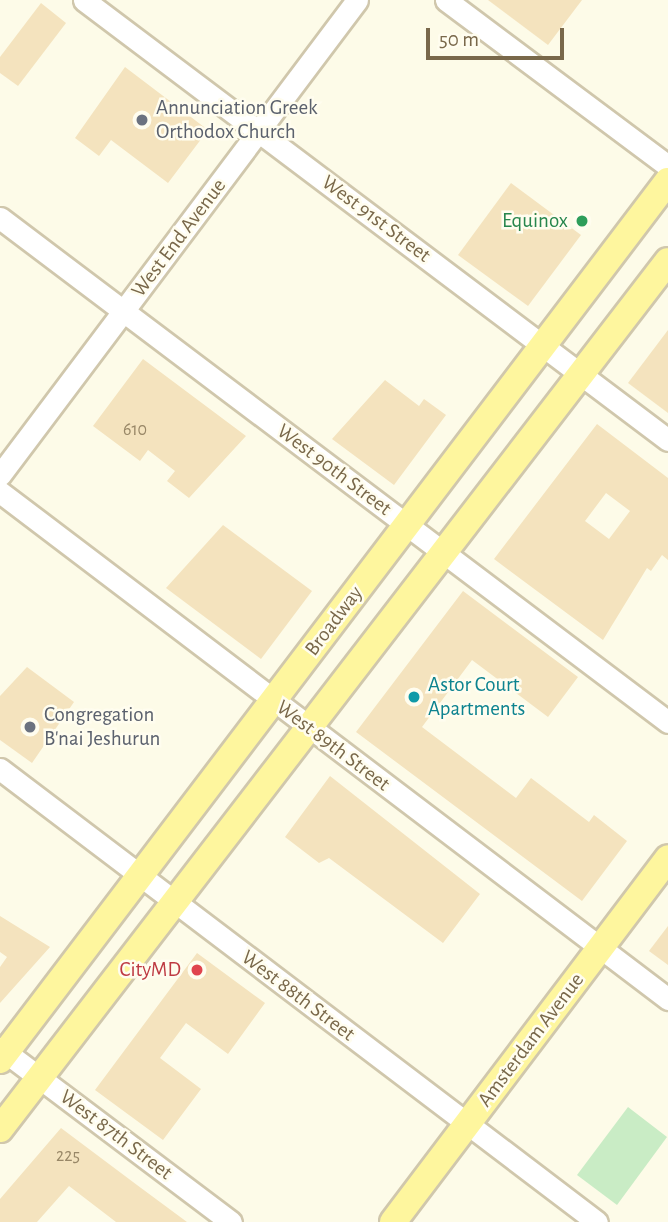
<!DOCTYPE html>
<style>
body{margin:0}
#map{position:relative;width:668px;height:1222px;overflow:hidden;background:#fdfbe8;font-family:"Alegreya Sans",sans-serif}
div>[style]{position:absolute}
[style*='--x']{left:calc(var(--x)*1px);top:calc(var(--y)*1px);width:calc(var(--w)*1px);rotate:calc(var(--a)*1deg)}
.green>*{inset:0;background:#c9ecc5}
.building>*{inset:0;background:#f4e3be}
.roads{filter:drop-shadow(2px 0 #d0c7ac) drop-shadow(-2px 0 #d0c7ac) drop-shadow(0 2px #d0c7ac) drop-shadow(0 -2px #d0c7ac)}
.minor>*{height:21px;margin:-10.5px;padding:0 10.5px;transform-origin:10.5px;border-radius:10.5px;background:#fff}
.major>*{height:26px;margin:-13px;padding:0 13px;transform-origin:13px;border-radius:13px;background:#fef69e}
.dots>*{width:19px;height:19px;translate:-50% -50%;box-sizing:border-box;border:4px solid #fffdef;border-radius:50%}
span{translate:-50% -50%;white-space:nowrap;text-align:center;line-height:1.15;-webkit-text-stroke:5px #fffdef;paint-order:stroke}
.number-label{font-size:18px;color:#988767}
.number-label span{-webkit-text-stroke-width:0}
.worship-label{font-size:21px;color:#5b616d}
.left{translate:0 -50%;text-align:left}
.street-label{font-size:21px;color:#79684a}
.leisure-label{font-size:21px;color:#27864d}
.right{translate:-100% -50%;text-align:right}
.culture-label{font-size:21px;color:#0d838f}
.health-label{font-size:21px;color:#be3a42}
.scale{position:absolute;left:426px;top:28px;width:138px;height:32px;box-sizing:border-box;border:4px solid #79684a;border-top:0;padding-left:9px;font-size:21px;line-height:24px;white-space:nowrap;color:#79684a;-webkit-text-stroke:5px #fffdef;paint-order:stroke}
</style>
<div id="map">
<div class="green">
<i style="clip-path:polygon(628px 1107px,667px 1137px,617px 1205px,577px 1175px)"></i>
</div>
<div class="building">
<i style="clip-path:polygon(488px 0,582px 0,548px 45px)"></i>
<i style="clip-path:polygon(41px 3px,66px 23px,18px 86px,0 73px,0 57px)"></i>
<i style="clip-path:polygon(125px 67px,208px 130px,168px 183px,111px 140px,99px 156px,75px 138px)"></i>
<i style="clip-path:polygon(511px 183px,581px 235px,528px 306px,458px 255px)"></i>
<i style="clip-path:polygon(668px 330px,668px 413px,628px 383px)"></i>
<i style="clip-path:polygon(143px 359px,246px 436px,189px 498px,167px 481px,175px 471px,148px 450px,140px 461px,93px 426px)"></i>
<i style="clip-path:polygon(385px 380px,419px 406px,424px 399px,446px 415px,394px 485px,332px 439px)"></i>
<i style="clip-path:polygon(evenodd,597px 424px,668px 478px,668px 560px,662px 555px,651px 571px,647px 568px,603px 640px,494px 559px,597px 424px,606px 493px,630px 511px,609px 539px,585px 521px,606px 493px)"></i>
<i style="clip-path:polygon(223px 525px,312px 591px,261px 659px,166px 588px)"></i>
<i style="clip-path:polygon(463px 591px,578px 677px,548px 717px,472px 660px,422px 727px,516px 798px,531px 778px,589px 822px,594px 815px,627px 841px,582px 901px,356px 732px)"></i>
<i style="clip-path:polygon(27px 667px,74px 702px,32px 763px,0 740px,0 696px)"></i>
<i style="clip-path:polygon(330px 776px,480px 894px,443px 943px,329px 858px,319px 863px,285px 837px)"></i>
<i style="clip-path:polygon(0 916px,50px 947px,0 1003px,0 967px,7px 957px,0 952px)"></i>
<i style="clip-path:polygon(668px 926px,668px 965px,649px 951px)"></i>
<i style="clip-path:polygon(197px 953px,265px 1003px,228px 1054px,186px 1023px,160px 1058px,201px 1089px,163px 1140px,95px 1090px)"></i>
<i style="clip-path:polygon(61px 1128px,137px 1185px,187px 1222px,116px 1222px,69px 1186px,37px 1222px,0 1222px,0 1199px)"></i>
</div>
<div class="roads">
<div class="minor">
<i style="--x:84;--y:0;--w:731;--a:37"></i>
<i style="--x:446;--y:0;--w:277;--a:36.8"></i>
<i style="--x:0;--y:218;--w:837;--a:37.03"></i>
<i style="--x:0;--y:475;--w:594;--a:-53.07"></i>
<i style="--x:0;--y:492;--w:839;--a:37.2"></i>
<i style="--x:0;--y:769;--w:749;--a:37.19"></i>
<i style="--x:0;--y:1048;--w:289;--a:37"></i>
</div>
<div class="major">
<i style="--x:0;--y:1060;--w:1104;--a:-52.77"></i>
<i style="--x:0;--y:1129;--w:1095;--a:-52.42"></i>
<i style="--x:393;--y:1222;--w:456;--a:-52.9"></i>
</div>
</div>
<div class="dots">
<i style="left:142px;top:120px;background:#6b7280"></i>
<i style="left:582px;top:221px;background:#2e9e5b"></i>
<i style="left:414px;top:697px;background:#0f9aa8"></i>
<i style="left:30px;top:727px;background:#6b7280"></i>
<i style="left:197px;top:970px;background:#e0444e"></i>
</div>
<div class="number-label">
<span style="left:135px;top:430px">610</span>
<span style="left:68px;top:1156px">225</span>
</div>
<div class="worship-label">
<span class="left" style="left:156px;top:120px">Annunciation Greek<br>Orthodox Church</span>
<span class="left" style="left:44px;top:727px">Congregation<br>B'nai Jeshurun</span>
</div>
<div class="street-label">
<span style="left:376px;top:219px;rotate:37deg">West 91st Street</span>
<span style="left:179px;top:238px;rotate:-53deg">West End Avenue</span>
<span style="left:334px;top:470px;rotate:37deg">West 90th Street</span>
<span style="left:334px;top:621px;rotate:-53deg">Broadway</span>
<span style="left:333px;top:746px;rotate:37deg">West 89th Street</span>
<span style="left:298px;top:996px;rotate:37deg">West 88th Street</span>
<span style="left:531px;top:1040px;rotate:-53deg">Amsterdam Avenue</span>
<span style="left:116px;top:1135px;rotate:37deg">West 87th Street</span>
</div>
<div class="leisure-label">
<span class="right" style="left:568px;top:221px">Equinox</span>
</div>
<div class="culture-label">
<span class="left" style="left:428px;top:697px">Astor Court<br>Apartments</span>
</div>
<div class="health-label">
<span class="right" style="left:181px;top:970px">CityMD</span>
</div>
<div class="scale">50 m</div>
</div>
